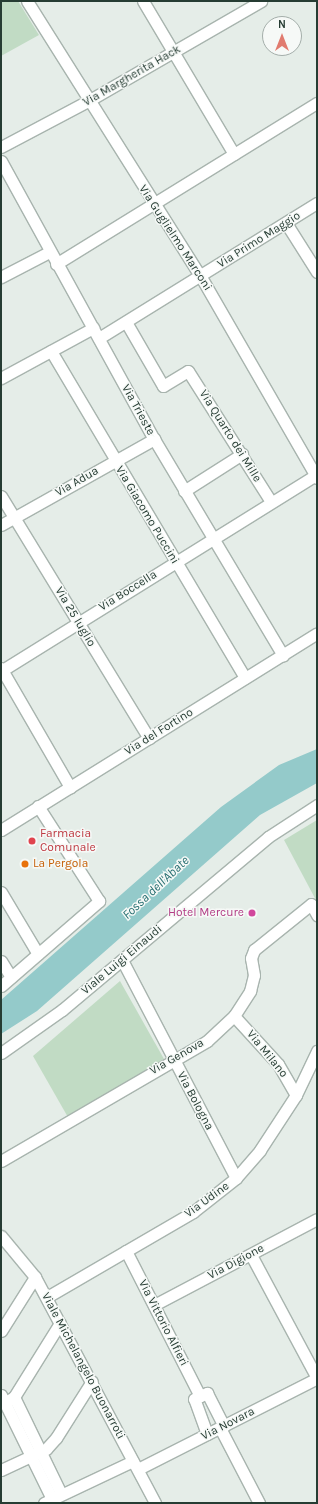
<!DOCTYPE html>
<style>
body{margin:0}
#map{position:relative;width:318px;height:1504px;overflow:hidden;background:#e5ede8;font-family:Karla,sans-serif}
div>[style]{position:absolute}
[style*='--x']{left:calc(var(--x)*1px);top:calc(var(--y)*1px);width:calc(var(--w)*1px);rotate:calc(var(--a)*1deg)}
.green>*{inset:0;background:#c1dbc4}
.water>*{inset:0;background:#94caca}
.roads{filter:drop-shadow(1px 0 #a8b4ae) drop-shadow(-1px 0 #a8b4ae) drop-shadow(0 1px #a8b4ae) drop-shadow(0 -1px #a8b4ae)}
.minor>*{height:11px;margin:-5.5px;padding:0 5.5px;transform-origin:5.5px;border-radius:5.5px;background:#fff}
.dots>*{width:11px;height:11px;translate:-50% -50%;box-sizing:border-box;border:2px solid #f6f9f7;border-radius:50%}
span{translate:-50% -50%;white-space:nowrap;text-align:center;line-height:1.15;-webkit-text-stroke:3px #f6f9f7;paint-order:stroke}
.street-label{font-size:12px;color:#263c33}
.health-label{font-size:12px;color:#be3a42}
.left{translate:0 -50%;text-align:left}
.food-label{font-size:12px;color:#c56008}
.hotel-label{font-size:12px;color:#b23c85}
.right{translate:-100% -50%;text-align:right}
.water-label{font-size:13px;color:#276f71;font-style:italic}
.frame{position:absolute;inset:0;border:2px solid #263c33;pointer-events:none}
.north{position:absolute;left:262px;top:16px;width:40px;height:40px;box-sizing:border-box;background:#f6f9f7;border:1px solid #a3ada9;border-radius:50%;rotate:0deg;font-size:11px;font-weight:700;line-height:16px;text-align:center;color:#263c33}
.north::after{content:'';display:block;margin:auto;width:14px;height:18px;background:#e17b6f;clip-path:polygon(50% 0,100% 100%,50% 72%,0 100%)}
</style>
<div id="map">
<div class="green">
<i style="clip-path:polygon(1px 1px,18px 1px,39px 35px,1px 56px)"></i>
<i style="clip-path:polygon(317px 820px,317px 902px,284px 840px)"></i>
<i style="clip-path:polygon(120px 981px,164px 1059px,69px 1119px,33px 1056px)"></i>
</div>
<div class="water">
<i style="clip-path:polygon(317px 749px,317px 783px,260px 815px,37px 1011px,1px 1034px,1px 1000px,221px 807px,279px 765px)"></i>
</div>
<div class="roads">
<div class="minor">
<i style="--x:27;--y:1;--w:326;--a:57.8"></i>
<i style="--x:201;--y:277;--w:232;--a:60"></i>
<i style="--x:143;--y:1;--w:178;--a:59.3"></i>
<i style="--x:1;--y:147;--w:98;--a:-27.9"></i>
<i style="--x:88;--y:101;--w:200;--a:-30"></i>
<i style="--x:1;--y:161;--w:317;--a:61.2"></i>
<i style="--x:154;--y:439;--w:252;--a:59.2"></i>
<i style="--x:286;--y:223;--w:58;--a:57.7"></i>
<i style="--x:56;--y:264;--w:307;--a:-31.7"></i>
<i style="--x:1;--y:277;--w:54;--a:-27.5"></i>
<i style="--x:126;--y:322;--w:74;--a:60"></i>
<i style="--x:163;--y:386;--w:29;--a:-31"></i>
<i style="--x:188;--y:371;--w:155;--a:57.6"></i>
<i style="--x:99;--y:338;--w:256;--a:-31.8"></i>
<i style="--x:51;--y:351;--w:380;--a:59.3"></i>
<i style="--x:1;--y:378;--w:105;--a:-28.5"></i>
<i style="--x:184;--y:491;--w:69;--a:-32.5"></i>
<i style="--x:1;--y:496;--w:284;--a:58.6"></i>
<i style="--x:1;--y:525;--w:176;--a:-29.3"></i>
<i style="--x:1;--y:668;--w:138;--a:59.9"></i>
<i style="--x:1;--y:671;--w:372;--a:-31.9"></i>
<i style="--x:1;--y:830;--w:372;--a:-31.9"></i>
<i style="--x:1;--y:892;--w:72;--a:59.2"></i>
<i style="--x:122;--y:960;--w:246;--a:62.4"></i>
<i style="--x:1;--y:961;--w:19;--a:58"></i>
<i style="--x:1;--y:986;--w:130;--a:-40.9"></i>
<i style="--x:99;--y:901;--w:113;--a:-122.7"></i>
<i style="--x:234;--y:1016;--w:65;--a:47.5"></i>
<i style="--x:278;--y:1064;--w:36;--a:60"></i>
<i style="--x:1;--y:1053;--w:75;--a:-35.2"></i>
<i style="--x:62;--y:1010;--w:269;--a:-40"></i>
<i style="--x:268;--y:837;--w:59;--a:-33.1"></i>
<i style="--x:1;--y:1161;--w:238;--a:-30.2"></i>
<i style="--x:207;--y:1041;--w:37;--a:-43"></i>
<i style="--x:234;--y:1016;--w:30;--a:-57"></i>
<i style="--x:250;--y:991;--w:16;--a:-76"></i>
<i style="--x:254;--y:975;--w:17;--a:-100"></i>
<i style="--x:251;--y:958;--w:9;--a:-69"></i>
<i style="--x:254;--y:950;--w:73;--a:-38.9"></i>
<i style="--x:311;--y:904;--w:13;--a:61"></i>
<i style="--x:1;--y:1236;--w:53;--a:50.3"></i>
<i style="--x:35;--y:1277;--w:256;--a:62"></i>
<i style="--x:126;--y:1251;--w:163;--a:63"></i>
<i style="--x:251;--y:1255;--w:140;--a:61.8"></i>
<i style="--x:47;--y:1297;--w:169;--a:-30.2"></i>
<i style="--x:193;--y:1212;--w:55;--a:-38.3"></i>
<i style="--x:236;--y:1178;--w:37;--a:-49"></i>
<i style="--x:260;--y:1150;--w:66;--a:-56.8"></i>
<i style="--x:296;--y:1095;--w:49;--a:-64.5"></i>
<i style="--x:154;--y:1305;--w:184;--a:-27.8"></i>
<i style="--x:1;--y:1331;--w:64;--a:-57.8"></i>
<i style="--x:1;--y:1395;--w:116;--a:63.9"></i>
<i style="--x:14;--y:1397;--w:108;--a:64.1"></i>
<i style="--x:9;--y:1400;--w:6;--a:-31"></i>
<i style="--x:14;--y:1397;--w:87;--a:-58.1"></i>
<i style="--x:220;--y:1428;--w:85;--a:62.5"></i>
<i style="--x:207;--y:1434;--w:37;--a:-110"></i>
<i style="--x:194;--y:1399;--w:7;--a:-27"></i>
<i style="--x:200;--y:1396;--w:8;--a:-23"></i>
<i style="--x:207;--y:1393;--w:37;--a:63"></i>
<i style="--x:138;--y:1469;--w:201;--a:-26.9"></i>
<i style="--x:1;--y:1470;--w:50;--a:-25"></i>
<i style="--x:46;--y:1449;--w:15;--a:-48"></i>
<i style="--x:56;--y:1438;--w:67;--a:-57.7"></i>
<i style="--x:44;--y:1503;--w:98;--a:-25.3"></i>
</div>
</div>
<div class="dots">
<i style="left:32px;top:841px;background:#e0444e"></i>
<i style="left:25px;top:864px;background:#e8710a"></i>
<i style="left:252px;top:913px;background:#d1479c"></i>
</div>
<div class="street-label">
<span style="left:132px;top:76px;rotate:-30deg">Via Margherita Hack</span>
<span style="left:175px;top:238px;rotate:57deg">Via Guglielmo Marconi</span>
<span style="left:259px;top:240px;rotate:-32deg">Via Primo Maggio</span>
<span style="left:138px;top:410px;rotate:61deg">Via Trieste</span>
<span style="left:230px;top:436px;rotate:58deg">Via Quarto dei Mille</span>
<span style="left:77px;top:482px;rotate:-30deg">Via Adua</span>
<span style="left:147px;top:515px;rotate:59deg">Via Giacomo Puccini</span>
<span style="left:128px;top:591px;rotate:-32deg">Via Boccella</span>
<span style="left:75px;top:617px;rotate:59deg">Via 25 luglio</span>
<span style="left:159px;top:732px;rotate:-32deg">Via del Fortino</span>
<span style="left:122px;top:960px;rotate:-40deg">Viale Luigi Einaudi</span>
<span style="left:267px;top:1054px;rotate:51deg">Via Milano</span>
<span style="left:177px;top:1057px;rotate:-30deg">Via Genova</span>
<span style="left:195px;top:1101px;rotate:62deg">Via Bologna</span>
<span style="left:207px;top:1200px;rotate:-36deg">Via Udine</span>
<span style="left:236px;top:1262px;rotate:-28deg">Via Digione</span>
<span style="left:163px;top:1323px;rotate:63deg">Via Vittorio Alfieri</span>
<span style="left:83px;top:1366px;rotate:62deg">Viale Michelangelo Buonarroti</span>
<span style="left:228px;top:1424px;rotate:-27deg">Via Novara</span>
</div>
<div class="health-label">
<span class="left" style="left:40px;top:841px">Farmacia<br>Comunale</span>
</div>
<div class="food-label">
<span class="left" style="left:33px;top:864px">La Pergola</span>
</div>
<div class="hotel-label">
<span class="right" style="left:244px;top:913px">Hotel Mercure</span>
</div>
<div class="water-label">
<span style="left:156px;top:888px;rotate:-43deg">Fossa dell'Abate</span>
</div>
<div class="frame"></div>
<div class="north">N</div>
</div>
